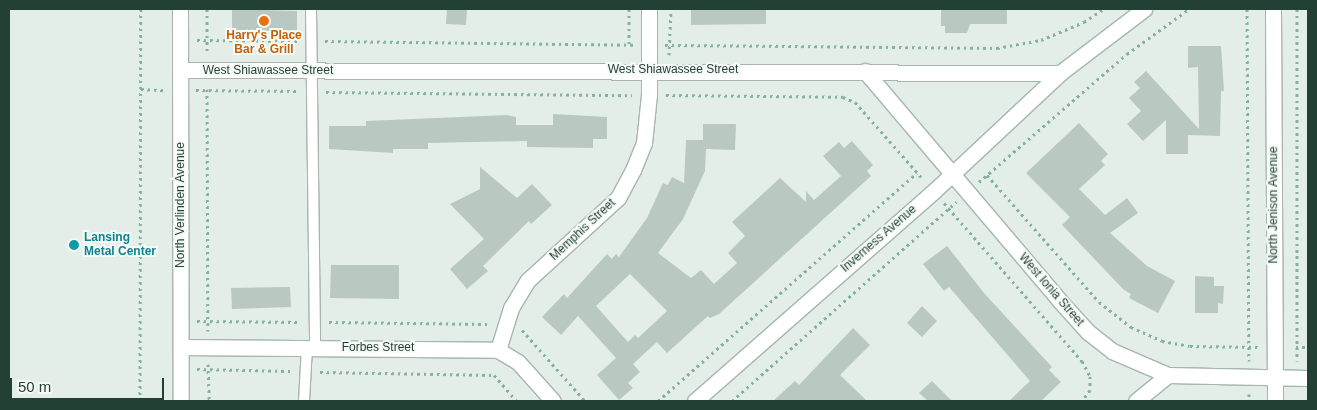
<!DOCTYPE html>
<style>
body{margin:0}
#map{position:relative;width:1317px;height:410px;overflow:hidden;background:#e4eee8;font-family:Arial,sans-serif}
div>[style]{position:absolute}
[style*='--x']{left:calc(var(--x)*1px);top:calc(var(--y)*1px);width:calc(var(--w)*1px);rotate:calc(var(--a)*1deg)}
.building>*{inset:0;background:#b9c9c1}
.path>*{height:3px;margin-top:-1.5px;transform-origin:0;background:repeating-linear-gradient(90deg,#84b29f 0 2.5px,transparent 0 6.5px)}
.roads{filter:drop-shadow(1px 0 #a6b6af) drop-shadow(-1px 0 #a6b6af) drop-shadow(0 1px #a6b6af) drop-shadow(0 -1px #a6b6af)}
.service>*{height:10px;margin:-5px;padding:0 5px;transform-origin:5px;border-radius:5px;background:#fff}
.minor>*{height:15px;margin:-7.5px;padding:0 7.5px;transform-origin:7.5px;border-radius:7.5px;background:#fff}
.tertiary>*{height:15px;margin:-7.5px;padding:0 7.5px;transform-origin:7.5px;border-radius:7.5px;background:#fff}
.dots>*{width:14px;height:14px;translate:-50% -50%;box-sizing:border-box;border:2px solid #f5faf7;border-radius:50%}
span{translate:-50% -50%;white-space:nowrap;text-align:center;line-height:1.15;-webkit-text-stroke:4px #f5faf7;paint-order:stroke}
.food-label{font-size:12px;color:#c56008;font-weight:700}
.street-label{font-size:12px;color:#234035}
.culture-label{font-size:12px;color:#0d838f;font-weight:700}
.left{translate:0 -50%;text-align:left}
.frame{position:absolute;inset:0;border:10px solid #234035;pointer-events:none}
.scale{position:absolute;left:10px;top:378px;width:154px;height:22px;box-sizing:border-box;border:2px solid #234035;border-top:0;padding-left:6px;font-size:15px;line-height:18px;white-space:nowrap;color:#234035;-webkit-text-stroke:4px #f5faf7;paint-order:stroke}
</style>
<div id="map">
<div class="building">
<i style="clip-path:polygon(232px 9px,297px 11px,297px 30px,232px 32px)"></i>
<i style="clip-path:polygon(447px 9px,467px 9px,466px 25px,446px 24px)"></i>
<i style="clip-path:polygon(691px 9px,766px 9px,766px 24px,691px 25px)"></i>
<i style="clip-path:polygon(941px 9px,1007px 9px,1007px 24px,970px 24px,967px 33px,945px 33px,945px 26px,941px 26px)"></i>
<i style="clip-path:polygon(1188px 46px,1221px 46px,1224px 91px,1221px 91px,1220px 136px,1188px 135px,1188px 154px,1166px 154px,1166px 120px,1143px 141px,1127px 124px,1141px 111px,1129px 98px,1140px 88px,1134px 82px,1146px 71px,1199px 129px,1198px 67px,1188px 68px)"></i>
<i style="clip-path:polygon(553px 114px,607px 117px,607px 139px,593px 139px,593px 148px,527px 147px,527px 141px,428px 143px,428px 149px,393px 149px,393px 153px,329px 149px,329px 126px,366px 126px,366px 121px,507px 115px,516px 117px,516px 125px,553px 125px)"></i>
<i style="clip-path:polygon(1079px 123px,1108px 154px,1101px 161px,1105px 165px,1079px 189px,1105px 215px,1127px 198px,1138px 213px,1110px 233px,1147px 266px,1175px 281px,1158px 313px,1129px 298px,1131px 294px,1124px 290px,1062px 225px,1070px 217px,1026px 173px)"></i>
<i style="clip-path:polygon(evenodd,703px 124px,736px 124px,735px 150px,706px 149px,705px 171px,683px 219px,658px 253px,691px 278px,701px 270px,714px 284px,737px 263px,728px 253px,745px 236px,732px 222px,780px 178px,806px 202px,806px 191px,814px 200px,841px 176px,823px 156px,839px 142px,844px 148px,852px 141px,873px 165px,867px 171px,871px 176px,719px 314px,710px 318px,708px 316px,667px 353px,657px 342px,633px 364px,640px 372px,628px 383px,633px 388px,619px 400px,597px 375px,616px 358px,578px 316px,561px 335px,542px 317px,564px 294px,567px 298px,607px 254px,612px 259px,616px 254px,619px 257px,647px 218px,663px 183px,668px 185px,672px 177px,684px 183px,686px 140px,703px 140px,703px 124px,630px 274px,667px 311px,638px 338px,635px 335px,628px 342px,596px 306px,630px 274px)"></i>
<i style="clip-path:polygon(480px 167px,517px 198px,532px 184px,552px 205px,531px 224px,529px 221px,483px 266px,488px 271px,467px 289px,450px 269px,484px 239px,450px 204px,480px 189px)"></i>
<i style="clip-path:polygon(947px 246px,984px 293px,1052px 367px,1049px 370px,1061px 382px,1041px 401px,1009px 401px,1030px 381px,949px 287px,944px 291px,923px 264px)"></i>
<i style="clip-path:polygon(331px 265px,399px 265px,399px 299px,330px 298px)"></i>
<i style="clip-path:polygon(1195px 276px,1214px 277px,1214px 286px,1224px 286px,1223px 304px,1218px 303px,1218px 313px,1195px 313px)"></i>
<i style="clip-path:polygon(290px 287px,291px 307px,232px 309px,231px 288px)"></i>
<i style="clip-path:polygon(922px 306px,937px 321px,922px 337px,907px 323px)"></i>
<i style="clip-path:polygon(853px 328px,870px 345px,840px 375px,867px 401px,773px 401px,795px 381px,799px 385px)"></i>
<i style="clip-path:polygon(932px 381px,952px 401px,928px 401px,919px 393px)"></i>
</div>
<div class="path">
<i style="--x:207;--y:9;--w:44;--a:90"></i>
<i style="--x:629;--y:9;--w:36;--a:90"></i>
<i style="--x:1247;--y:9;--w:352;--a:89.7"></i>
<i style="--x:1297;--y:9;--w:352;--a:90"></i>
<i style="--x:197;--y:40;--w:101;--a:0.6"></i>
<i style="--x:325;--y:41;--w:308;--a:0.7"></i>
<i style="--x:665;--y:45;--w:332;--a:0.5"></i>
<i style="--x:997;--y:48;--w:45;--a:-10.3"></i>
<i style="--x:1041;--y:40;--w:47;--a:-22.7"></i>
<i style="--x:1084;--y:22;--w:23;--a:-34"></i>
<i style="--x:669;--y:55;--w:46;--a:-87.5"></i>
<i style="--x:141;--y:89;--w:22;--a:3"></i>
<i style="--x:207;--y:89;--w:242;--a:89.8"></i>
<i style="--x:196;--y:90;--w:102;--a:0.6"></i>
<i style="--x:326;--y:92;--w:306;--a:0.6"></i>
<i style="--x:666;--y:95;--w:177;--a:0.6"></i>
<i style="--x:843;--y:97;--w:13;--a:23"></i>
<i style="--x:855;--y:102;--w:101;--a:48.6"></i>
<i style="--x:987;--y:175;--w:169;--a:48.6"></i>
<i style="--x:1099;--y:302;--w:41;--a:38"></i>
<i style="--x:1131;--y:327;--w:34;--a:24"></i>
<i style="--x:1162;--y:341;--w:28;--a:10"></i>
<i style="--x:1190;--y:346;--w:68;--a:0.8"></i>
<i style="--x:979;--y:182;--w:196;--a:-40.9"></i>
<i style="--x:1127;--y:54;--w:77;--a:-36"></i>
<i style="--x:944;--y:203;--w:210;--a:48.9"></i>
<i style="--x:1082;--y:361;--w:17;--a:62"></i>
<i style="--x:1090;--y:376;--w:14;--a:90"></i>
<i style="--x:1090;--y:390;--w:14;--a:126"></i>
<i style="--x:197;--y:321;--w:104;--a:0.6"></i>
<i style="--x:329;--y:322;--w:159;--a:0.7"></i>
<i style="--x:522;--y:330;--w:95;--a:48.4"></i>
<i style="--x:1296;--y:347;--w:12;--a:0"></i>
<i style="--x:208;--y:364;--w:37;--a:88"></i>
<i style="--x:197;--y:369;--w:94;--a:1.2"></i>
<i style="--x:320;--y:372;--w:174;--a:1"></i>
<i style="--x:494;--y:375;--w:35;--a:49"></i>
<i style="--x:1249;--y:394;--w:7;--a:90"></i>
<i style="--x:140;--y:401;--w:392;--a:-89.9"></i>
<i style="--x:658;--y:401;--w:345;--a:-41.4"></i>
<i style="--x:732;--y:401;--w:300;--a:-41.6"></i>
</div>
<div class="roads">
<div class="service">
<i style="--x:311;--y:9;--w:339;--a:89.3"></i>
<i style="--x:304;--y:401;--w:53;--a:-86.8"></i>
</div>
<div class="minor">
<i style="--x:1273;--y:9;--w:392;--a:89.7"></i>
<i style="--x:180;--y:70;--w:880;--a:0.2"></i>
<i style="--x:1060;--y:73;--w:106;--a:-37.3"></i>
<i style="--x:865;--y:71;--w:300;--a:49.7"></i>
<i style="--x:1059;--y:300;--w:43;--a:47.8"></i>
<i style="--x:1088;--y:332;--w:31;--a:38"></i>
<i style="--x:1112;--y:351;--w:61;--a:23.2"></i>
<i style="--x:1168;--y:375;--w:140;--a:1.2"></i>
<i style="--x:181;--y:347;--w:317;--a:0.5"></i>
<i style="--x:498;--y:350;--w:23;--a:31"></i>
<i style="--x:518;--y:362;--w:52;--a:48.1"></i>
<i style="--x:498;--y:350;--w:44;--a:-72.8"></i>
<i style="--x:511;--y:308;--w:31;--a:-59"></i>
<i style="--x:527;--y:281;--w:123;--a:-42.4"></i>
<i style="--x:618;--y:198;--w:32;--a:-62"></i>
<i style="--x:633;--y:170;--w:29;--a:-68"></i>
<i style="--x:644;--y:143;--w:48;--a:-84.1"></i>
<i style="--x:649;--y:95;--w:86;--a:-90"></i>
<i style="--x:695;--y:401;--w:318;--a:-41.3"></i>
<i style="--x:934;--y:191;--w:173;--a:-43.1"></i>
<i style="--x:1136;--y:401;--w:41;--a:-39.1"></i>
</div>
<div class="tertiary">
<i style="--x:180;--y:9;--w:392;--a:89.9"></i>
</div>
</div>
<div class="dots">
<i style="left:264px;top:21px;background:#e8710a"></i>
<i style="left:74px;top:245px;background:#0f9aa8"></i>
</div>
<div class="food-label">
<span style="left:264px;top:43px">Harry's Place<br>Bar &amp; Grill</span>
</div>
<div class="street-label">
<span style="left:673px;top:70px">West Shiawassee Street</span>
<span style="left:268px;top:71px">West Shiawassee Street</span>
<span style="left:181px;top:205px;rotate:-90deg">North Verlinden Avenue</span>
<span style="left:1274px;top:205px;rotate:-90deg">North Jenison Avenue</span>
<span style="left:583px;top:230px;rotate:-43deg">Memphis Street</span>
<span style="left:879px;top:239px;rotate:-41deg">Inverness Avenue</span>
<span style="left:1051px;top:290px;rotate:49deg">West Ionia Street</span>
<span style="left:378px;top:348px">Forbes Street</span>
</div>
<div class="culture-label">
<span class="left" style="left:84px;top:245px">Lansing<br>Metal Center</span>
</div>
<div class="frame"></div>
<div class="scale">50 m</div>
</div>
